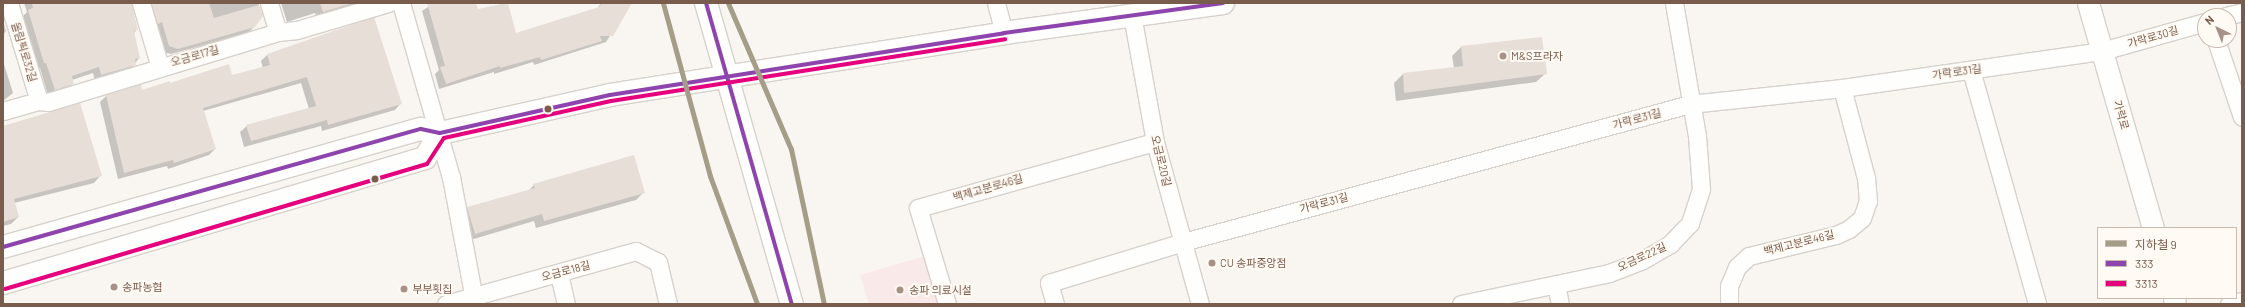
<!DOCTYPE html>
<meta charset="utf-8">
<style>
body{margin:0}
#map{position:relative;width:2245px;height:307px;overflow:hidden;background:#f9f5f0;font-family:Barlow,"Noto Sans KR",sans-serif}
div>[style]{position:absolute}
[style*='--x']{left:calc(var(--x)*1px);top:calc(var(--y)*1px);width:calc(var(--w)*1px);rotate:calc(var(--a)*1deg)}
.medical>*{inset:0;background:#fae9e9}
.shadow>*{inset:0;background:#0003}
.building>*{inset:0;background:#e6ded7}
.roads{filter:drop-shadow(1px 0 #d7d1cb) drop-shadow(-1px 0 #d7d1cb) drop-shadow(0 1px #d7d1cb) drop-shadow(0 -1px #d7d1cb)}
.minor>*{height:17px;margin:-8.5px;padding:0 8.5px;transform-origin:8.5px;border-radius:8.5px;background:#fefefd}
.tertiary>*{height:21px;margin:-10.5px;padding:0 10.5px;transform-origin:10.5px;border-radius:10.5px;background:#fefefd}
.secondary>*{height:22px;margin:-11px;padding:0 11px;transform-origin:11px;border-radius:11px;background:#fefefd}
.bus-1>*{height:4px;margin:-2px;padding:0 2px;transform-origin:2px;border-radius:2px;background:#8e44ad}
.bus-2>*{height:4px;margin:-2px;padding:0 2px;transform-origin:2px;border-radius:2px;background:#e5007d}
.metro-1>*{height:5px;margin:-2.5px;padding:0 2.5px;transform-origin:2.5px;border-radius:2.5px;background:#a49d87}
.dots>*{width:11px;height:11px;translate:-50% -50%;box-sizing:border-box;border:2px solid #fffaf3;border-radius:50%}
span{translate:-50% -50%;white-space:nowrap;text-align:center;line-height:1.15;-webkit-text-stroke:4px #fffaf3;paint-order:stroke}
.street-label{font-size:11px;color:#7a5c4d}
.poi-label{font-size:11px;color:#7a5c4d}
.left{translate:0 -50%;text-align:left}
.frame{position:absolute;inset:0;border:4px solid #7a5c4d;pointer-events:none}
.legend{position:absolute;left:2097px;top:227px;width:140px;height:72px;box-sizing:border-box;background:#fffaf3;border:1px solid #cabbb1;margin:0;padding:5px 7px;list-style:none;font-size:12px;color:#7a5c4d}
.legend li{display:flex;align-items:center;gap:8px;height:20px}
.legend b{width:20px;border:1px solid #cabbb1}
.north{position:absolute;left:2197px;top:8px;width:40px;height:40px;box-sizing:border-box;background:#fffaf3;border:1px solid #cabbb1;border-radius:50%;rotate:317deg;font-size:11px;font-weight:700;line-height:16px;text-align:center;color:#7a5c4d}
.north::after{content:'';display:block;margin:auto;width:14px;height:18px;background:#a69286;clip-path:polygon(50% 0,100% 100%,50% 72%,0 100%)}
</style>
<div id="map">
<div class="medical">
<i style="clip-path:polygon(925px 256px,939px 304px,869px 304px,860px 275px)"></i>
</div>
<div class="shadow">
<i style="clip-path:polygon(24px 3px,131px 3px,137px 29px,134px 33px,139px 58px,129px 71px,95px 81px,93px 73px,72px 80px,73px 83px,67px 90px,48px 95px,40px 68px,38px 69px,22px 17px,27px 12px)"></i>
<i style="clip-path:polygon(142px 3px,259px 3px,254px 27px,248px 33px,171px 54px,163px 52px)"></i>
<i style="clip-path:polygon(281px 3px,366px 3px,317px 18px,315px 13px,287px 22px)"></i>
<i style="clip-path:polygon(434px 3px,475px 3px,477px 10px,507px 3px,515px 34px,597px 9px,601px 3px,631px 3px,606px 42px,534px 65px,533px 62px,494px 74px,494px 72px,439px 89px,435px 74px,439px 70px,422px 11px)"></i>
<i style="clip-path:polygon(374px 19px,401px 103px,395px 110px,322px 131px,321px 126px,244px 147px,240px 132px,247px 126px,309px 109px,301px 83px,203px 111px,215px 149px,209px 155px,168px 169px,167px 166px,118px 179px,100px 102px,106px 96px,232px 77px,263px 68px,261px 61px,267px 55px)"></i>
<i style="clip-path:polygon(3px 21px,6px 31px,3px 35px)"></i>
<i style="clip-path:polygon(1461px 47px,1546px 73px,1536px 82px,1396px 101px,1394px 83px,1403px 74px,1454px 68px,1452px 56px)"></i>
<i style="clip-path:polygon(3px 61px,13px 93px,3px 101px)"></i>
<i style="clip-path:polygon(3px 127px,101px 175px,94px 183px,14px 203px,18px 217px,11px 224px,3px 226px)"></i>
<i style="clip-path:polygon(534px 185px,643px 193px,636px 200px,536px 228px,534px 221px,467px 241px,460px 216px,468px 208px,528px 191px)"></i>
</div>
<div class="building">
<i style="clip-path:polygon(32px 3px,131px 3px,138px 30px,134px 31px,140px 58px,135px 59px,136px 65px,101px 75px,99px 67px,72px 76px,74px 84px,55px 90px,46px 63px,44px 63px,28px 10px,33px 8px)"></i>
<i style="clip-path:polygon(151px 3px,209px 3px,214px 18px,259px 5px,263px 16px,255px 27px,178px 49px,169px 46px,162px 22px,158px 24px)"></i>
<i style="clip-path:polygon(320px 3px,353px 3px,323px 12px)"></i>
<i style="clip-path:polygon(427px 3px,476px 3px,478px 9px,508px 3px,516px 33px,599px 7px,602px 3px,632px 3px,613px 36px,600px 36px,602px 41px,541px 60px,540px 57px,500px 68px,500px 66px,446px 84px,440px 67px,445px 66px)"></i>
<i style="clip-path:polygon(374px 17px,402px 104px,328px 125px,327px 120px,251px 141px,246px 125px,316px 106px,307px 77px,203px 108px,216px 149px,174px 163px,173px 160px,124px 173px,106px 95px,141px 84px,142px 90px,170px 81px,170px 83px,229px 64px,232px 75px,270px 65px,267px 54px)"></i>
<i style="clip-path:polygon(1542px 37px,1547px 74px,1404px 93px,1403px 73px,1463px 66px,1461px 46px)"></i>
<i style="clip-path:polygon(80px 103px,102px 176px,14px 199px,19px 217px,3px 222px,3px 126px)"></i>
<i style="clip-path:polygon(634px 155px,645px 193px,544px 221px,542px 214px,475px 234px,467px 207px,535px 188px,533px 184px)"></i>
</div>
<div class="roads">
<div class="minor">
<i style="--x:9;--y:3;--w:102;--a:73"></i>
<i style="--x:141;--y:3;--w:67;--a:73.5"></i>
<i style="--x:269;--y:3;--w:30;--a:73"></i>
<i style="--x:401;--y:3;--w:181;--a:74"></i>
<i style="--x:451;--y:177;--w:129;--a:79.3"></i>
<i style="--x:996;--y:3;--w:31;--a:75"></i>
<i style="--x:1132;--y:15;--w:129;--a:79.7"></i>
<i style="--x:1155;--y:142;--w:168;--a:74.5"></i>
<i style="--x:2226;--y:16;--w:16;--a:-14"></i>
<i style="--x:2216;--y:40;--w:81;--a:71.3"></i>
<i style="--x:1971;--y:70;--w:243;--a:74.2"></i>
<i style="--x:3;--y:111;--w:37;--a:-16"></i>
<i style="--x:39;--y:101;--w:9;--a:6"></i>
<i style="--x:48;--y:102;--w:240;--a:-16.9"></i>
<i style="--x:278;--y:32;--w:19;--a:-6"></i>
<i style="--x:297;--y:30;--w:95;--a:-16.5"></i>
<i style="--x:559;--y:274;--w:31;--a:77"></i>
<i style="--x:1556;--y:284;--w:20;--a:79"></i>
<i style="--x:446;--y:304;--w:197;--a:-15.6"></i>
<i style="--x:636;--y:251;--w:25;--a:27"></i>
<i style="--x:658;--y:262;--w:43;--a:76.6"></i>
<i style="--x:947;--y:304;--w:100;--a:-106.8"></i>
<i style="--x:918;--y:208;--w:246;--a:-15.6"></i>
<i style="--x:1055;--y:304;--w:22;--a:-106"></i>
<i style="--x:1049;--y:283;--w:140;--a:-17"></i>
<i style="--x:1183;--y:242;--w:525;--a:-15.23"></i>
<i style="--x:1690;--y:104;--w:153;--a:-6"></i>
<i style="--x:1842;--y:88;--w:263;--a:-8.1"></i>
<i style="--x:2102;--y:51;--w:107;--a:-15.7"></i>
<i style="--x:1461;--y:304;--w:151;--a:-11.8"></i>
<i style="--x:1609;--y:273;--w:34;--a:-21"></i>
<i style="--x:1641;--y:261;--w:34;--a:-30"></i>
<i style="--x:1670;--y:244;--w:29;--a:-46"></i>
<i style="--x:1690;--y:223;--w:36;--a:-72"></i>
<i style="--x:1701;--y:189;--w:53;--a:-94.3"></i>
<i style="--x:1697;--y:136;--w:135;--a:-99.8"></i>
<i style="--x:1729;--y:304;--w:18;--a:-90"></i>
<i style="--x:1729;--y:286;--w:21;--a:-67"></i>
<i style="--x:1737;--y:267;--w:16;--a:-43"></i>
<i style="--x:1749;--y:256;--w:89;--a:-13.6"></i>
<i style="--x:1836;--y:235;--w:14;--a:-25"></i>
<i style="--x:1849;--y:229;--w:17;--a:-40"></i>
<i style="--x:1862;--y:218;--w:18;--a:-71"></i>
<i style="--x:1868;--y:201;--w:23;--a:-95"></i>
<i style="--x:1866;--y:178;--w:93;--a:-104.9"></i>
<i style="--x:2229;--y:304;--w:13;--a:-13"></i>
</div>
<div class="tertiary">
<i style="--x:2088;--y:3;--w:234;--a:73.9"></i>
<i style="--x:2174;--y:298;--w:6;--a:81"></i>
</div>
<div class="secondary">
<i style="--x:706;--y:3;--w:313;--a:74.1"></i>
<i style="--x:3;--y:247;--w:434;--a:-15.8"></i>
<i style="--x:421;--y:129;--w:19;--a:12"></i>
<i style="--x:440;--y:133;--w:174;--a:-12.6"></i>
<i style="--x:610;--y:95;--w:399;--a:-8.9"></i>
<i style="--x:1004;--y:33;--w:221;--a:-7.8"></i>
<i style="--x:3;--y:283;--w:440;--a:-16.5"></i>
<i style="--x:425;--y:158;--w:29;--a:-59"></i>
</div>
</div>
<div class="bus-1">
<i style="--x:706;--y:3;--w:313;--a:74.1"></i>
<i style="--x:3;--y:247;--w:434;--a:-15.8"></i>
<i style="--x:421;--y:129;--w:19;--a:12"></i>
<i style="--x:440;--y:133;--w:174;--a:-12.6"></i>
<i style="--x:610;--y:95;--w:399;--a:-8.9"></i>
<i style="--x:1004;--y:33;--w:221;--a:-7.8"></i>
</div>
<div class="bus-2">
<i style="--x:5;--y:289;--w:440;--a:-16.5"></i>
<i style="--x:427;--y:164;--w:31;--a:-57"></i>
<i style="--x:444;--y:138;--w:171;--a:-12.5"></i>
<i style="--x:611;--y:101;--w:399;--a:-8.9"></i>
</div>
<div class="metro-1">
<i style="--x:663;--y:3;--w:179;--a:74.8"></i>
<i style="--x:710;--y:176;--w:136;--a:69.8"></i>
<i style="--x:728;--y:3;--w:159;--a:66.7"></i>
<i style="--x:791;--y:149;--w:158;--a:78"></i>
</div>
<div class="dots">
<i style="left:1503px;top:56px;background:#a69286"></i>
<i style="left:548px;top:109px;background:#7a5c4d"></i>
<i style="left:375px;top:179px;background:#7a5c4d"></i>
<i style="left:1212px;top:263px;background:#a69286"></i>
<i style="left:114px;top:287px;background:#a69286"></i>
<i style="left:404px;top:289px;background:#a69286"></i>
<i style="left:900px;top:290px;background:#a69286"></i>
</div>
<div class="street-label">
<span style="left:2153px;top:37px;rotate:-16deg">가락로30길</span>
<span style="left:24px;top:52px;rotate:73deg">올림픽로32길</span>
<span style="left:195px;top:56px;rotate:-16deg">오금로17길</span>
<span style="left:1957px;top:72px;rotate:-8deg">가락로31길</span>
<span style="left:2121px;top:115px;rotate:74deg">가락로</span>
<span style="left:1637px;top:119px;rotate:-15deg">가락로31길</span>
<span style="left:1161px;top:161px;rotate:76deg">오금로20길</span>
<span style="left:988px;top:188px;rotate:-16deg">백제고분로46길</span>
<span style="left:1324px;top:203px;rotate:-15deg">가락로31길</span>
<span style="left:1799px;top:243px;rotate:-14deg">백제고분로46길</span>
<span style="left:1642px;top:257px;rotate:-25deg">오금로22길</span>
<span style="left:566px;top:271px;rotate:-15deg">오금로18길</span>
</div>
<div class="poi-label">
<span class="left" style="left:1511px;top:56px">M&amp;S프라자</span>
<span class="left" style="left:1220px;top:263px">CU 송파중앙점</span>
<span class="left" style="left:122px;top:287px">송파농협</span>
<span class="left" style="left:412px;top:289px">부부횟집</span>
<span class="left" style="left:909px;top:290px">송파 의료시설</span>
</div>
<div class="frame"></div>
<ul class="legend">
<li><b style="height:5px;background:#a49d87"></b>지하철 9</li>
<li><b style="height:5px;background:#8e44ad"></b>333</li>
<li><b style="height:5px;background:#e5007d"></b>3313</li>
</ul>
<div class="north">N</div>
</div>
